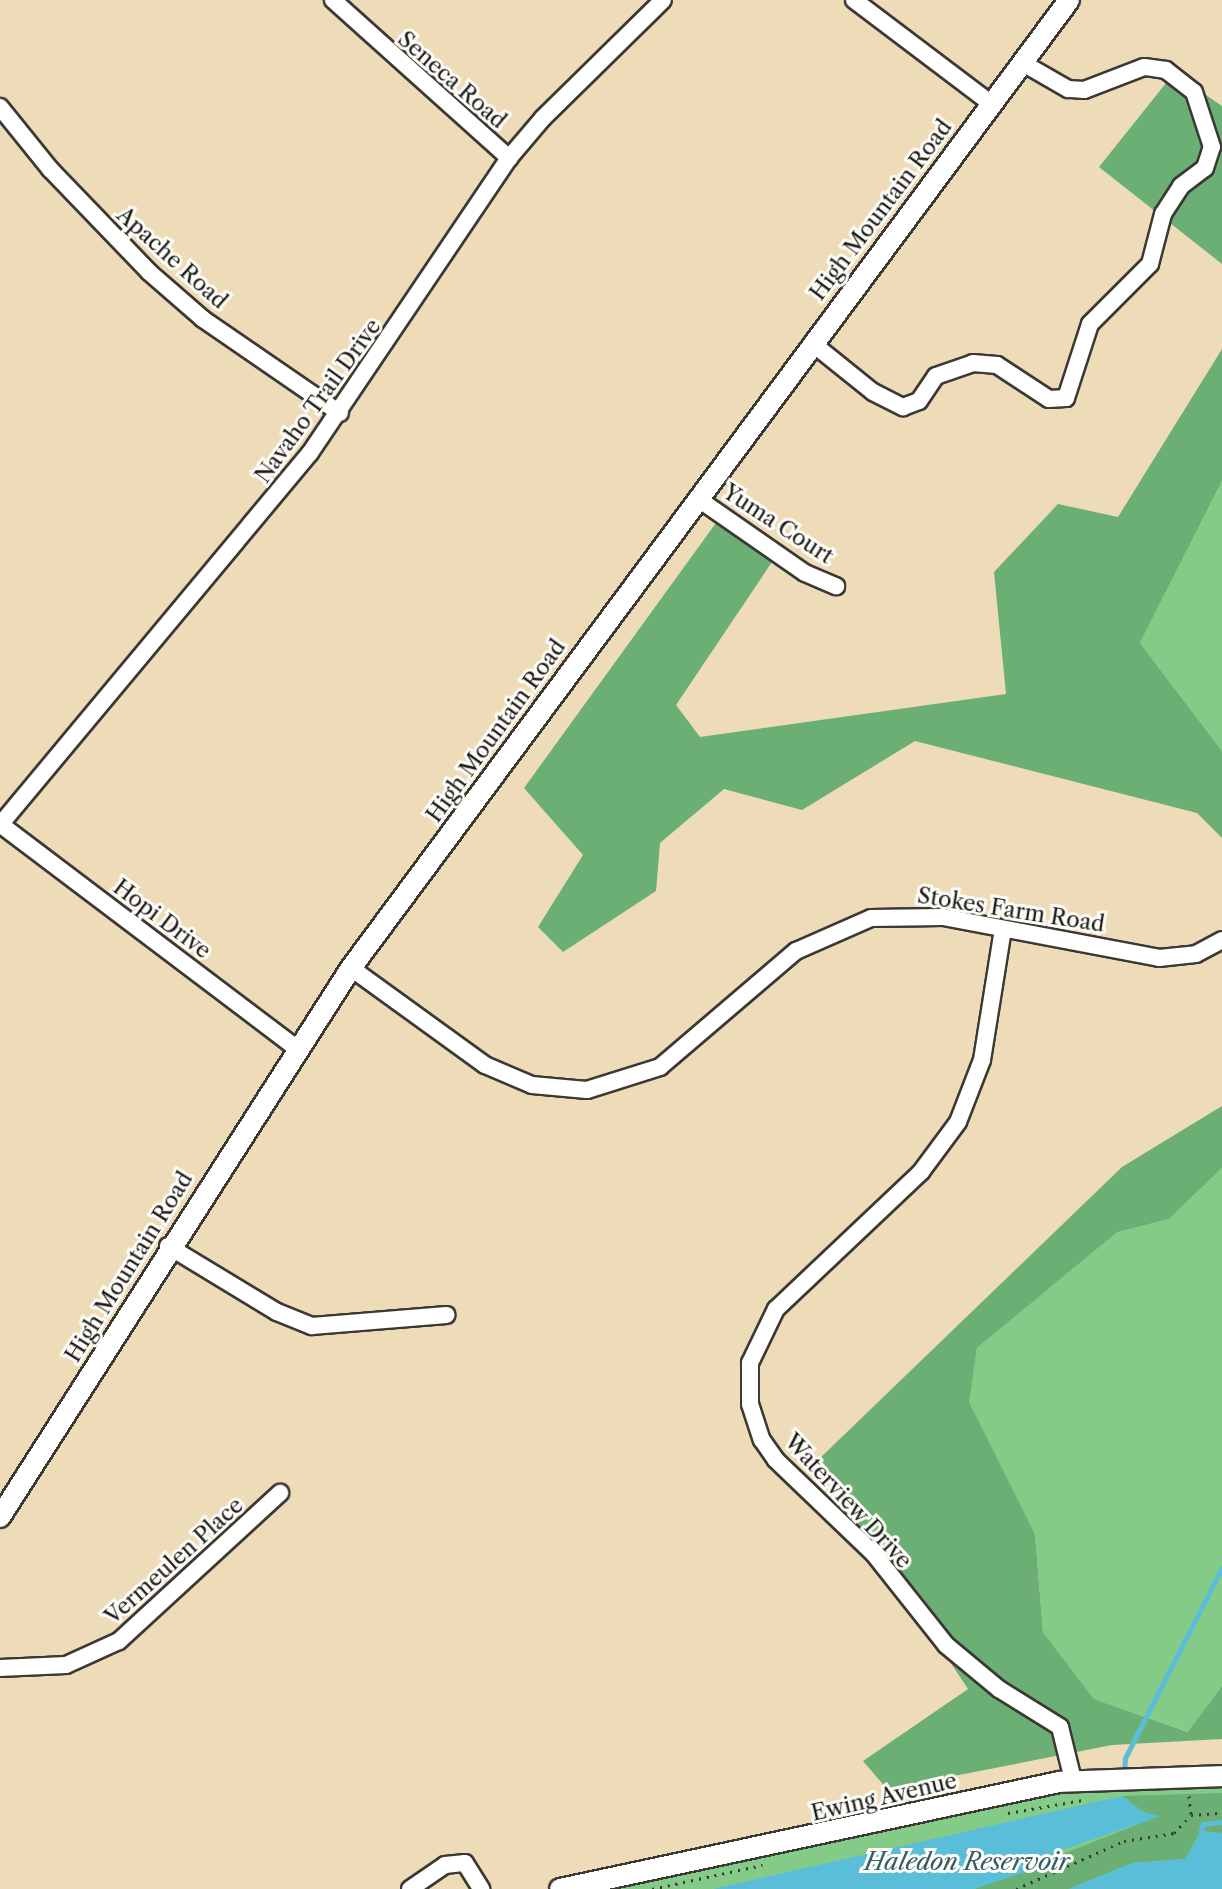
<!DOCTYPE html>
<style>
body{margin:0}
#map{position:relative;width:1222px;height:1889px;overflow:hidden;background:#eedcb9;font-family:"Libre Caslon Text",serif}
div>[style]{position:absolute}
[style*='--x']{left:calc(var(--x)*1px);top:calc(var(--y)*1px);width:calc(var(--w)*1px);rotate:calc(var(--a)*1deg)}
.green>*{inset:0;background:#84cb87}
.forest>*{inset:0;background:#6baf74}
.water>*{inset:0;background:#5bbed9}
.stream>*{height:5px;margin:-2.5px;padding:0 2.5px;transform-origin:2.5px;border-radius:2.5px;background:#5bbed9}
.path>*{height:3px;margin-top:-1.5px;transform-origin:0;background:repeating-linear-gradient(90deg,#3c3934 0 2px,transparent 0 8px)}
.roads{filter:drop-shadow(2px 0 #3c3934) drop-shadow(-2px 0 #3c3934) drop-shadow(0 2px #3c3934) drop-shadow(0 -2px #3c3934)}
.minor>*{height:16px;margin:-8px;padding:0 8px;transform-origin:8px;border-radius:8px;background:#fff}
.major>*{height:20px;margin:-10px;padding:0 10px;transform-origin:10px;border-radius:10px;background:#fff}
span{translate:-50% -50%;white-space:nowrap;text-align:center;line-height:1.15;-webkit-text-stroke:6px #fdfcf7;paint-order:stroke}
.street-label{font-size:22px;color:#1c1c1c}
.water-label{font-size:24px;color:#355d68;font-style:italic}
</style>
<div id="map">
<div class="green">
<i style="clip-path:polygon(1222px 481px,1222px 751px,1140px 643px)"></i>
<i style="clip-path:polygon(1222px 1168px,1222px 1686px,1189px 1732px,1094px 1699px,1043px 1632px,1035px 1534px,968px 1402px,977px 1348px,1117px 1231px,1169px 1219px)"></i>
<i style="clip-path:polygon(1222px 1776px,1222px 1889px,560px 1889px,1059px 1782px)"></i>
</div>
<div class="forest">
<i style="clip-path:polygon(1174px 73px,1222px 106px,1222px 264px,1099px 167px)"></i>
<i style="clip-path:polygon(1222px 349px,1222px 481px,1140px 643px,1222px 751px,1222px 838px,1197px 813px,915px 741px,802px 810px,724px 789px,660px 843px,656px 891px,563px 952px,538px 927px,583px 855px,524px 788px,721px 516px,776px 556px,676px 705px,700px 737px,1006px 694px,994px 572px,1058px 504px,1118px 517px)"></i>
<i style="clip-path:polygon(1222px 1106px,1222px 1168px,1169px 1219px,1117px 1232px,977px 1348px,969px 1402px,1035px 1534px,1043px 1632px,1094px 1699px,1188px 1732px,1222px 1686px,1222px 1739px,1112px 1745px,887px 1789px,863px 1761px,968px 1689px,817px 1461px,1122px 1167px)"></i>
<i style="clip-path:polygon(1222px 1793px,1222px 1833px,1201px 1831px,1185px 1859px,1132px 1863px,1069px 1889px,974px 1889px,1159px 1816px,1145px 1813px,1122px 1796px)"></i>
</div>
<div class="water">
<i style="clip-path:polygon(1122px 1796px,1145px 1813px,1161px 1816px,1059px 1851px,1026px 1872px,974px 1889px,713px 1889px)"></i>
<i style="clip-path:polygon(1201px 1831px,1222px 1833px,1222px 1889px,1069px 1889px,1132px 1863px,1185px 1859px)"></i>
</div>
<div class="stream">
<i style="--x:1124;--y:1776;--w:18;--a:-87"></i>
<i style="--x:1125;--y:1758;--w:213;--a:-63"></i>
<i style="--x:1201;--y:1831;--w:7;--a:-74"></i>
<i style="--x:1203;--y:1824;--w:19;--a:-6"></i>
</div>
<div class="path">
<i style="--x:1189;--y:1796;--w:19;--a:84"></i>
<i style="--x:1191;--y:1815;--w:31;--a:-4"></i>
<i style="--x:1008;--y:1813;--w:76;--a:-9.8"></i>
<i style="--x:652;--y:1889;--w:113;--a:-12.3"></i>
<i style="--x:1016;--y:1889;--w:118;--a:-24"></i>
<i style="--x:1124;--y:1841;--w:51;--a:-9.1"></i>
<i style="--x:1174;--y:1833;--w:23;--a:-47"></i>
</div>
<div class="roads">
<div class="minor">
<i style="--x:333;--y:0;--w:237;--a:41.9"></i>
<i style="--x:854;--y:0;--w:171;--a:37.1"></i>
<i style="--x:0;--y:107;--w:80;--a:51.1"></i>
<i style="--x:50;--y:169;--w:143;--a:46.1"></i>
<i style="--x:149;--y:272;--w:72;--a:41"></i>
<i style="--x:203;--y:319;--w:166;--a:34.5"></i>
<i style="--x:812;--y:343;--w:78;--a:38.8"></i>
<i style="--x:873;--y:392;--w:34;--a:27"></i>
<i style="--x:903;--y:407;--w:17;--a:-21"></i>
<i style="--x:919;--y:401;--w:30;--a:-56"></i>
<i style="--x:936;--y:376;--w:39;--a:-19"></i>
<i style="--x:973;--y:363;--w:24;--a:5"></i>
<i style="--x:997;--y:365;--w:62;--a:33.2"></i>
<i style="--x:1049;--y:399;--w:17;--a:-3"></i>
<i style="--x:1066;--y:398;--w:78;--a:-72"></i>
<i style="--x:1090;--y:324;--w:85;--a:-45"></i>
<i style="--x:1150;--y:264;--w:52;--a:-75.4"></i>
<i style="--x:1163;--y:214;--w:33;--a:-57"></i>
<i style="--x:1181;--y:186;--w:30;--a:-37"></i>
<i style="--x:1205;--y:168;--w:22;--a:-72"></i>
<i style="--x:1212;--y:147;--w:58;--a:-108.1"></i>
<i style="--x:1194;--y:92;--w:36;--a:-142"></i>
<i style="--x:1166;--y:70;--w:22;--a:-172"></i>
<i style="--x:1144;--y:67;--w:64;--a:159"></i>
<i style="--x:1084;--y:90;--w:16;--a:-176"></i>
<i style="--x:1068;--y:89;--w:54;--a:-150.1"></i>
<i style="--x:697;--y:498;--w:131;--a:34.8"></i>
<i style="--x:805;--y:573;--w:34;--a:23"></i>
<i style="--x:0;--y:824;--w:373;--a:37.1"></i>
<i style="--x:0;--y:825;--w:484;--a:-50.2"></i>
<i style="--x:310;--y:453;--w:356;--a:-56"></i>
<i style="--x:509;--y:158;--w:52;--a:-49.6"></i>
<i style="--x:543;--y:118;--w:168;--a:-44.5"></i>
<i style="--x:1003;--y:929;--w:133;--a:99.1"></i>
<i style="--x:982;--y:1060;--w:66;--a:111.2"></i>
<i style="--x:958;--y:1122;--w:62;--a:126.5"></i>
<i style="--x:921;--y:1172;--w:199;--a:136.6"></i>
<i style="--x:776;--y:1309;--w:60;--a:115.7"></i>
<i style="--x:750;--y:1363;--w:41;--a:90"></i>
<i style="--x:750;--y:1404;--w:38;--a:72"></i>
<i style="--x:762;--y:1440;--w:24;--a:55"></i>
<i style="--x:776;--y:1460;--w:136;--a:43.8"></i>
<i style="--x:874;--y:1554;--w:116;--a:51.6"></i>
<i style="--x:946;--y:1645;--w:69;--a:39.7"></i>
<i style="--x:999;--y:1689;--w:72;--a:31.9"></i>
<i style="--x:1060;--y:1727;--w:55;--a:76.2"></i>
<i style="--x:351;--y:968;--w:165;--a:35.9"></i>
<i style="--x:485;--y:1065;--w:51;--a:23.1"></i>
<i style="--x:532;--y:1085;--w:55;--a:5.2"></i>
<i style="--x:587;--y:1090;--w:77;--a:-17.5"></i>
<i style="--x:660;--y:1067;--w:179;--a:-40.5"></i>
<i style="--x:796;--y:951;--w:82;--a:-23.7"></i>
<i style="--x:871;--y:918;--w:72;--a:-0.8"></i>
<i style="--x:943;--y:917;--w:220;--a:10.7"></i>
<i style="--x:1159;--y:958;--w:37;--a:-6"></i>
<i style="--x:1196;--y:954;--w:30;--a:-28"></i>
<i style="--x:168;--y:1246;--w:127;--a:31.2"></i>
<i style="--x:277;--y:1312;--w:38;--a:22"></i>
<i style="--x:312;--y:1326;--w:135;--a:-4.7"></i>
<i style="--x:0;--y:1668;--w:66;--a:-2.6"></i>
<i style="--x:66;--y:1665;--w:58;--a:-24.4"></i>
<i style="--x:119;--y:1641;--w:219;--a:-42.6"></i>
<i style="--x:410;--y:1889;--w:42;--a:-34.4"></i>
<i style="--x:445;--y:1865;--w:20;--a:-6"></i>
<i style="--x:465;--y:1863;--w:31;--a:58"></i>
</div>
<div class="major">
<i style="--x:0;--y:1517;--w:652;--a:-57.41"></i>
<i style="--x:351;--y:968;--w:1205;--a:-53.43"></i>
<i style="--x:560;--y:1889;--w:510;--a:-12.1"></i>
<i style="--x:1059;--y:1782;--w:163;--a:-2.1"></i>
</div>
</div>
<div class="street-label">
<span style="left:452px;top:80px;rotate:41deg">Seneca Road</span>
<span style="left:881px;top:210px;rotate:-53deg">High Mountain Road</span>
<span style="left:172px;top:258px;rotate:42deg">Apache Road</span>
<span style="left:318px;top:401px;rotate:-54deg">Navaho Trail Drive</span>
<span style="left:778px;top:524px;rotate:33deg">Yuma Court</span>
<span style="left:496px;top:731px;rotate:-54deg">High Mountain Road</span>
<span style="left:1011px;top:910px;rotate:9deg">Stokes Farm Road</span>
<span style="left:162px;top:919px;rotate:37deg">Hopi Drive</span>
<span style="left:129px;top:1267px;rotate:-58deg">High Mountain Road</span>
<span style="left:848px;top:1501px;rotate:47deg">Waterview Drive</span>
<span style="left:174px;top:1561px;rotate:-42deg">Vermeulen Place</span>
<span style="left:884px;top:1797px;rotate:-13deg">Ewing Avenue</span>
</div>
<div class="water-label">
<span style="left:967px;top:1862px">Haledon Reservoir</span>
</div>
</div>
